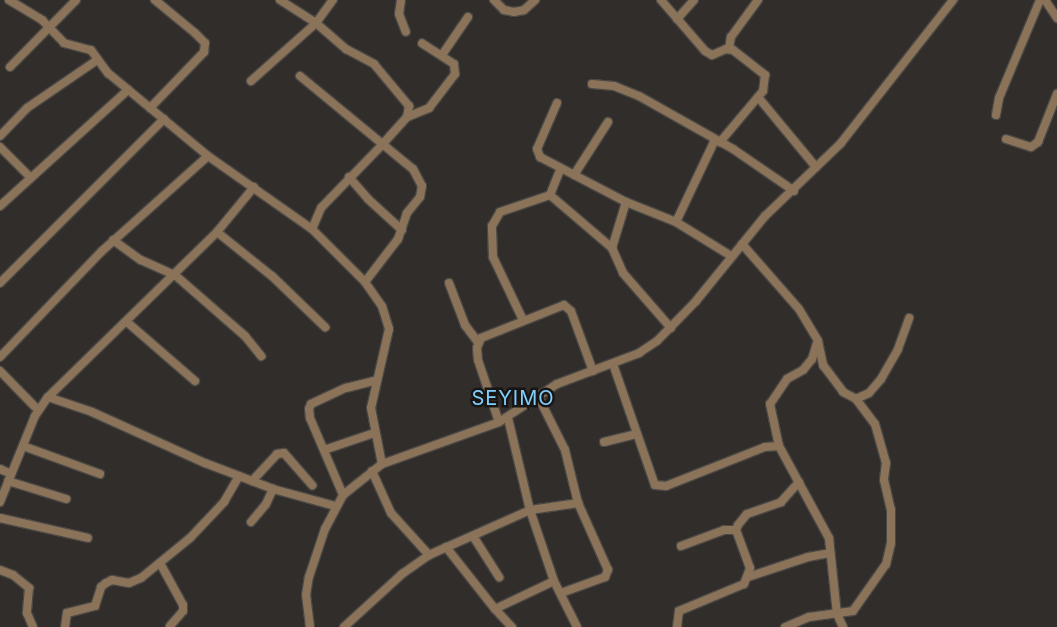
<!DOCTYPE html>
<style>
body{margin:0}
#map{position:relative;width:1057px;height:627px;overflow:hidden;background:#302d2a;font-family:Inter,sans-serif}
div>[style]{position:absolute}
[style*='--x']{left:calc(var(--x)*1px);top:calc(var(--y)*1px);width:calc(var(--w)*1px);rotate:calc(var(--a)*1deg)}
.roads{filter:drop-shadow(1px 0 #4b4845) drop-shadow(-1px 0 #4b4845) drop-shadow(0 1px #4b4845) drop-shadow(0 -1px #4b4845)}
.minor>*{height:8px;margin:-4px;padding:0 4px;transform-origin:4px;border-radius:4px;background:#8a7359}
span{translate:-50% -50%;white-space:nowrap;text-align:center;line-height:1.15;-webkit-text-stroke:5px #171614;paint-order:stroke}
.quarter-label{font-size:20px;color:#81cdfc;letter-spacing:1px}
</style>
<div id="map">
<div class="roads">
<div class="minor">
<i style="--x:9;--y:0;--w:39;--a:31"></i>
<i style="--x:42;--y:20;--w:32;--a:46"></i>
<i style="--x:64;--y:43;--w:28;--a:15"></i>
<i style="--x:91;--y:50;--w:29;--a:54"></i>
<i style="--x:108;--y:73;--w:130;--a:39.7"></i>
<i style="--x:208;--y:156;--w:127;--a:35.1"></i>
<i style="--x:312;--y:229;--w:75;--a:45"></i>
<i style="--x:365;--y:282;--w:29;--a:55"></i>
<i style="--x:382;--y:306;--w:24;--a:73"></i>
<i style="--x:389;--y:329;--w:81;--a:102.8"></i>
<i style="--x:371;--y:408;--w:57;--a:78.9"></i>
<i style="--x:280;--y:0;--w:43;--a:32.6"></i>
<i style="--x:316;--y:23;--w:40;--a:41"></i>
<i style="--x:346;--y:49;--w:32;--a:28"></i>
<i style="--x:374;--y:64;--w:55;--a:50.2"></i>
<i style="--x:409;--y:106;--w:11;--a:100"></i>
<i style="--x:407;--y:117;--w:39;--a:132"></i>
<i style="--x:381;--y:146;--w:86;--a:134.1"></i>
<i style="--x:321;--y:208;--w:23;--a:113"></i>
<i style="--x:401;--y:0;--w:14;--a:98"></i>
<i style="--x:399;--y:14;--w:19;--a:69"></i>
<i style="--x:494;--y:0;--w:14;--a:45"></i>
<i style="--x:504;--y:10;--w:10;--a:11"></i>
<i style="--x:514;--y:12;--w:10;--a:-11"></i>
<i style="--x:524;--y:10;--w:15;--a:-42"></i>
<i style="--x:661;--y:0;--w:67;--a:49.2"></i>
<i style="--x:705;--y:51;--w:8;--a:30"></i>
<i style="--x:712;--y:55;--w:15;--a:-23"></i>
<i style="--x:726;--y:49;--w:7;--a:8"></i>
<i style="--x:733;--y:50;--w:41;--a:38"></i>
<i style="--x:765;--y:75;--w:16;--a:97"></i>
<i style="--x:763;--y:91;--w:67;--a:130.1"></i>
<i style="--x:1045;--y:0;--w:22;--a:56"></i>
<i style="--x:677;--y:19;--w:25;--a:-48"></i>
<i style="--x:729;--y:49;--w:12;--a:-81"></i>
<i style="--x:731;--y:37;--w:46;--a:-53.9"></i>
<i style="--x:442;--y:55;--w:46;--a:-55.6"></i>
<i style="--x:10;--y:67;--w:94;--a:-45.4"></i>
<i style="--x:300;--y:76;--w:146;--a:39.5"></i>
<i style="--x:413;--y:169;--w:19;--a:62"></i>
<i style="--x:422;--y:186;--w:11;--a:100"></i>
<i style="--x:420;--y:197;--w:21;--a:129"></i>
<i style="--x:407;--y:213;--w:28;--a:109"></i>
<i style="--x:398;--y:239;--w:54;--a:127.5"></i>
<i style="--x:251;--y:81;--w:87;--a:-41.7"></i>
<i style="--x:316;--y:23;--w:29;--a:-54"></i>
<i style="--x:592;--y:84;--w:22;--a:5"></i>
<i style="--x:614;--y:86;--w:27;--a:22"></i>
<i style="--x:639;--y:96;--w:108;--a:29.4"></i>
<i style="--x:733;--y:149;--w:74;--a:34.5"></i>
<i style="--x:758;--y:97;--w:91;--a:50.4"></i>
<i style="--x:557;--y:103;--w:50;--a:113.5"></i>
<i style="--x:537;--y:149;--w:9;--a:69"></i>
<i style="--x:540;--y:157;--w:97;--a:27.6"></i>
<i style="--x:626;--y:202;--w:54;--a:21.8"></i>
<i style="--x:676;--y:222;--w:65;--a:31.7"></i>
<i style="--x:150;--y:108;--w:78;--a:-46"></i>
<i style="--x:204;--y:52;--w:9;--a:-84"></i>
<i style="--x:205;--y:43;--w:14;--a:-135"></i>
<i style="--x:195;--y:33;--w:52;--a:-140.5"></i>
<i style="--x:996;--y:115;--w:17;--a:-80"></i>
<i style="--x:999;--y:98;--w:106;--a:-67.3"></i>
<i style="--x:407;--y:117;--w:24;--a:-22"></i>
<i style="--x:429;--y:108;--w:43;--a:-52.6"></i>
<i style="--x:455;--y:74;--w:10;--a:-96"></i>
<i style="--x:454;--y:64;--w:38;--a:-147"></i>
<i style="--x:0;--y:136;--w:39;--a:-46"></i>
<i style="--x:27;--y:108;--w:85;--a:-34.4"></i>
<i style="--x:1006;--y:139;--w:26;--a:18"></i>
<i style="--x:1031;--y:147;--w:9;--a:-36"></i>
<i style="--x:1038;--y:142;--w:52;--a:-68.4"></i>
<i style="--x:0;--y:147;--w:41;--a:45"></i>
<i style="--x:574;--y:175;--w:63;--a:-57.3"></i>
<i style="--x:349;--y:177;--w:29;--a:49"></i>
<i style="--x:368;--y:199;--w:46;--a:42.4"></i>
<i style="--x:254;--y:187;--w:58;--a:129.4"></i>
<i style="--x:217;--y:232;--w:70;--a:38.7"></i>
<i style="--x:272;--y:276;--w:74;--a:43.9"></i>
<i style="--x:550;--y:195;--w:82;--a:40.5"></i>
<i style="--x:612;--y:248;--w:27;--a:66"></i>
<i style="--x:623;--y:273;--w:73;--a:48.9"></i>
<i style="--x:0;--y:206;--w:173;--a:-42.2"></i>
<i style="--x:676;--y:222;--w:91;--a:-64.6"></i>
<i style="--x:113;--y:240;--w:34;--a:36"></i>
<i style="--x:141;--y:260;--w:37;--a:24"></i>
<i style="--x:175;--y:275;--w:93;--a:41.1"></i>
<i style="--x:245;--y:336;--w:26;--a:51"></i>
<i style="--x:742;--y:244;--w:86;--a:48.8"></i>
<i style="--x:799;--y:309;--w:37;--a:59"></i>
<i style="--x:818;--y:341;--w:25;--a:78"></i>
<i style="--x:823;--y:365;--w:34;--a:53"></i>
<i style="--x:843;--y:392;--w:15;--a:28"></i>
<i style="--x:856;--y:399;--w:31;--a:53"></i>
<i style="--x:875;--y:424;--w:41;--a:74.2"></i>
<i style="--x:886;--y:463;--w:17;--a:97"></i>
<i style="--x:884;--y:480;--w:31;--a:77"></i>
<i style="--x:891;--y:510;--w:33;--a:90"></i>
<i style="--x:891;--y:543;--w:22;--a:103"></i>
<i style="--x:886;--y:564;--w:57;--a:125.1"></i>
<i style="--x:853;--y:611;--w:44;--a:172.2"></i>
<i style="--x:809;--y:617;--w:26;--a:157"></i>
<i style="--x:612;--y:248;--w:48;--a:-73.1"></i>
<i style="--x:0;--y:283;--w:232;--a:-45"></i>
<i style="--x:449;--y:283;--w:45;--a:69.1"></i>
<i style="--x:465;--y:325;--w:21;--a:53"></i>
<i style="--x:523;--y:320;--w:70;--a:-115.5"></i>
<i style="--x:493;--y:257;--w:31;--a:-92"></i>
<i style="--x:492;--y:226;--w:16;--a:-60"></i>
<i style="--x:500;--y:212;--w:53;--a:-18.8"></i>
<i style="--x:550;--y:195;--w:29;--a:-68"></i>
<i style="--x:127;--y:322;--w:90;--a:40.9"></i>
<i style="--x:817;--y:343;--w:17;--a:107"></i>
<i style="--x:812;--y:359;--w:14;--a:129"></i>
<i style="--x:803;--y:370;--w:18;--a:151"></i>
<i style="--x:787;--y:379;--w:30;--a:124"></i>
<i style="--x:770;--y:404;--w:43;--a:77.9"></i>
<i style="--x:779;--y:446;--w:105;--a:61.5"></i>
<i style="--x:829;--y:538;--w:76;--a:84"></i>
<i style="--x:837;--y:614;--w:14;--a:65"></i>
<i style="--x:0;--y:357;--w:147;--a:-46.1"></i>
<i style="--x:102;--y:251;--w:142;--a:-41.9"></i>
<i style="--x:613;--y:364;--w:128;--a:70.9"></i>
<i style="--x:655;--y:485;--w:11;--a:5"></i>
<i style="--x:666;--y:486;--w:106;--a:-21.5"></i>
<i style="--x:765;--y:447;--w:14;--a:-4"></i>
<i style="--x:0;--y:371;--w:54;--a:45.7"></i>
<i style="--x:48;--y:397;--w:46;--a:18.8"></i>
<i style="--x:92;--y:412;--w:124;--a:24.3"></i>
<i style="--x:205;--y:463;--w:73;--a:20.9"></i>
<i style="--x:273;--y:489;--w:64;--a:15.3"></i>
<i style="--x:856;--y:399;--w:14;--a:-25"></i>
<i style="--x:869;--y:393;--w:18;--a:-49"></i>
<i style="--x:881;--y:379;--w:34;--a:-60"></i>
<i style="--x:898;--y:349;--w:33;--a:-70"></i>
<i style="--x:508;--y:418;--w:95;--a:76.6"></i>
<i style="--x:530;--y:510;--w:75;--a:71.3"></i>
<i style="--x:554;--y:581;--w:51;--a:63.4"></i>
<i style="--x:499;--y:422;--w:65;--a:-108.7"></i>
<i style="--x:478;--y:360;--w:12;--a:-95"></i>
<i style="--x:477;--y:348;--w:11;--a:-68"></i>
<i style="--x:481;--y:338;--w:89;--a:-21.7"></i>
<i style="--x:564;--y:305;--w:9;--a:41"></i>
<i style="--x:571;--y:311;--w:64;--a:69.9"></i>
<i style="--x:604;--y:442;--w:34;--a:-14"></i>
<i style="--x:23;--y:446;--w:82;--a:20"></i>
<i style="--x:324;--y:450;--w:53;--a:-18.8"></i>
<i style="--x:0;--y:469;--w:12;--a:24"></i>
<i style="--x:372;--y:471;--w:46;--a:65.7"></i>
<i style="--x:391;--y:513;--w:57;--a:47.9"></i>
<i style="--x:8;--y:481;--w:61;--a:17.2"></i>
<i style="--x:252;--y:481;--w:37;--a:-47"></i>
<i style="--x:277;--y:454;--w:7;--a:-8"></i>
<i style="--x:284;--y:453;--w:43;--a:48.8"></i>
<i style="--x:343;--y:495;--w:84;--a:-113.2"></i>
<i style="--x:310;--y:418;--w:9;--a:-96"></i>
<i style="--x:309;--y:409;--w:5;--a:-68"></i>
<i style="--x:311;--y:404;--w:38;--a:-25"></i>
<i style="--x:346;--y:388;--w:30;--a:-14"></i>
<i style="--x:0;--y:502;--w:93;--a:-67.9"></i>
<i style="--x:35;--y:416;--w:23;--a:-56"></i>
<i style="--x:48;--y:397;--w:236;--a:-44.3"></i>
<i style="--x:0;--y:518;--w:90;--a:12.8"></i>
<i style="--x:251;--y:522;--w:23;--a:-50"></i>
<i style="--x:266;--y:504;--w:17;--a:-65"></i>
<i style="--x:473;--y:536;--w:49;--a:57.6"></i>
<i style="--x:681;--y:546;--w:46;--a:-20.4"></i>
<i style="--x:724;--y:530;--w:12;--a:0"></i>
<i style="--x:446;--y:547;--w:79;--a:51.7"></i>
<i style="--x:495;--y:609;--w:65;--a:-25.4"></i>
<i style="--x:160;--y:563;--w:48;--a:61.3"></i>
<i style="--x:183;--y:605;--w:6;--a:90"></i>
<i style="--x:183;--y:611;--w:20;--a:131"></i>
<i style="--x:0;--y:570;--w:14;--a:21"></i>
<i style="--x:13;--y:575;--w:21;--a:39"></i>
<i style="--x:29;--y:588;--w:25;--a:95"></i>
<i style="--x:27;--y:613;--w:15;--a:67"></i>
<i style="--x:748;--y:577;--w:63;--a:-18.4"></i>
<i style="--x:808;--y:557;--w:22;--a:-10"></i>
<i style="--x:561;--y:593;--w:47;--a:-20"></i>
<i style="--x:605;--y:577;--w:8;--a:-67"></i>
<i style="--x:608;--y:570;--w:73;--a:-114.1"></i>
<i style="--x:495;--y:609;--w:25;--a:47"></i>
<i style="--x:65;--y:627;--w:14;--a:-82"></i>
<i style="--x:67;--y:613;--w:29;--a:-14"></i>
<i style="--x:95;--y:606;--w:20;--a:-72"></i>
<i style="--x:101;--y:587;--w:6;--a:-39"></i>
<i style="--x:106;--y:583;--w:7;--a:-27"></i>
<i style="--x:112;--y:580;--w:17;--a:10"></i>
<i style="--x:129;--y:583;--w:13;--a:-23"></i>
<i style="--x:141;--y:578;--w:63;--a:-39.2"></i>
<i style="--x:190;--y:538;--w:50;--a:-46.6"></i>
<i style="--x:224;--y:502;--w:30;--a:-60"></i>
<i style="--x:310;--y:627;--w:32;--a:-97"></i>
<i style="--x:306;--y:595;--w:18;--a:-81"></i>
<i style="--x:309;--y:577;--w:51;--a:-71.6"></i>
<i style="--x:325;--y:529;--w:38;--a:-62"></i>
<i style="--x:343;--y:495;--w:50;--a:-38.5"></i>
<i style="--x:382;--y:464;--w:124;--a:-19.7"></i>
<i style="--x:499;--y:422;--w:69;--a:-33.2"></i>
<i style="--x:557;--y:384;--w:88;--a:-20.7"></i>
<i style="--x:639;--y:353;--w:22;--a:-34"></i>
<i style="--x:657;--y:341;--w:56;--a:-45.7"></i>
<i style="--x:696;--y:301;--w:109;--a:-50.9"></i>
<i style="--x:765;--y:216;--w:105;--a:-43.8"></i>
<i style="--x:841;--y:143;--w:182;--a:-51.9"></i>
<i style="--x:344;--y:627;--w:79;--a:-42.4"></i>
<i style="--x:402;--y:574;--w:33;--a:-35"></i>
<i style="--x:429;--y:555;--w:111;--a:-24"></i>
<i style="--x:530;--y:510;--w:49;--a:-8.3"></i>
<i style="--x:578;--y:503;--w:55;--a:-103.8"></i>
<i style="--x:565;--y:450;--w:60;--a:-116.6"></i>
<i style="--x:677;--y:627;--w:16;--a:-83"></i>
<i style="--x:679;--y:611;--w:70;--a:-22.6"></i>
<i style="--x:744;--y:584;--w:17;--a:-69"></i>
<i style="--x:750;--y:568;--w:40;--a:-110.2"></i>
<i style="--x:736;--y:530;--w:5;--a:-68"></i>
<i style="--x:738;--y:525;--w:14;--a:-51"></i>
<i style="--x:747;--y:514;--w:36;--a:-19"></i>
<i style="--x:781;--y:502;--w:27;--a:-48"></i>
</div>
</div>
<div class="quarter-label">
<span style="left:513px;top:398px">SEYIMO</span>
</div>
</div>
